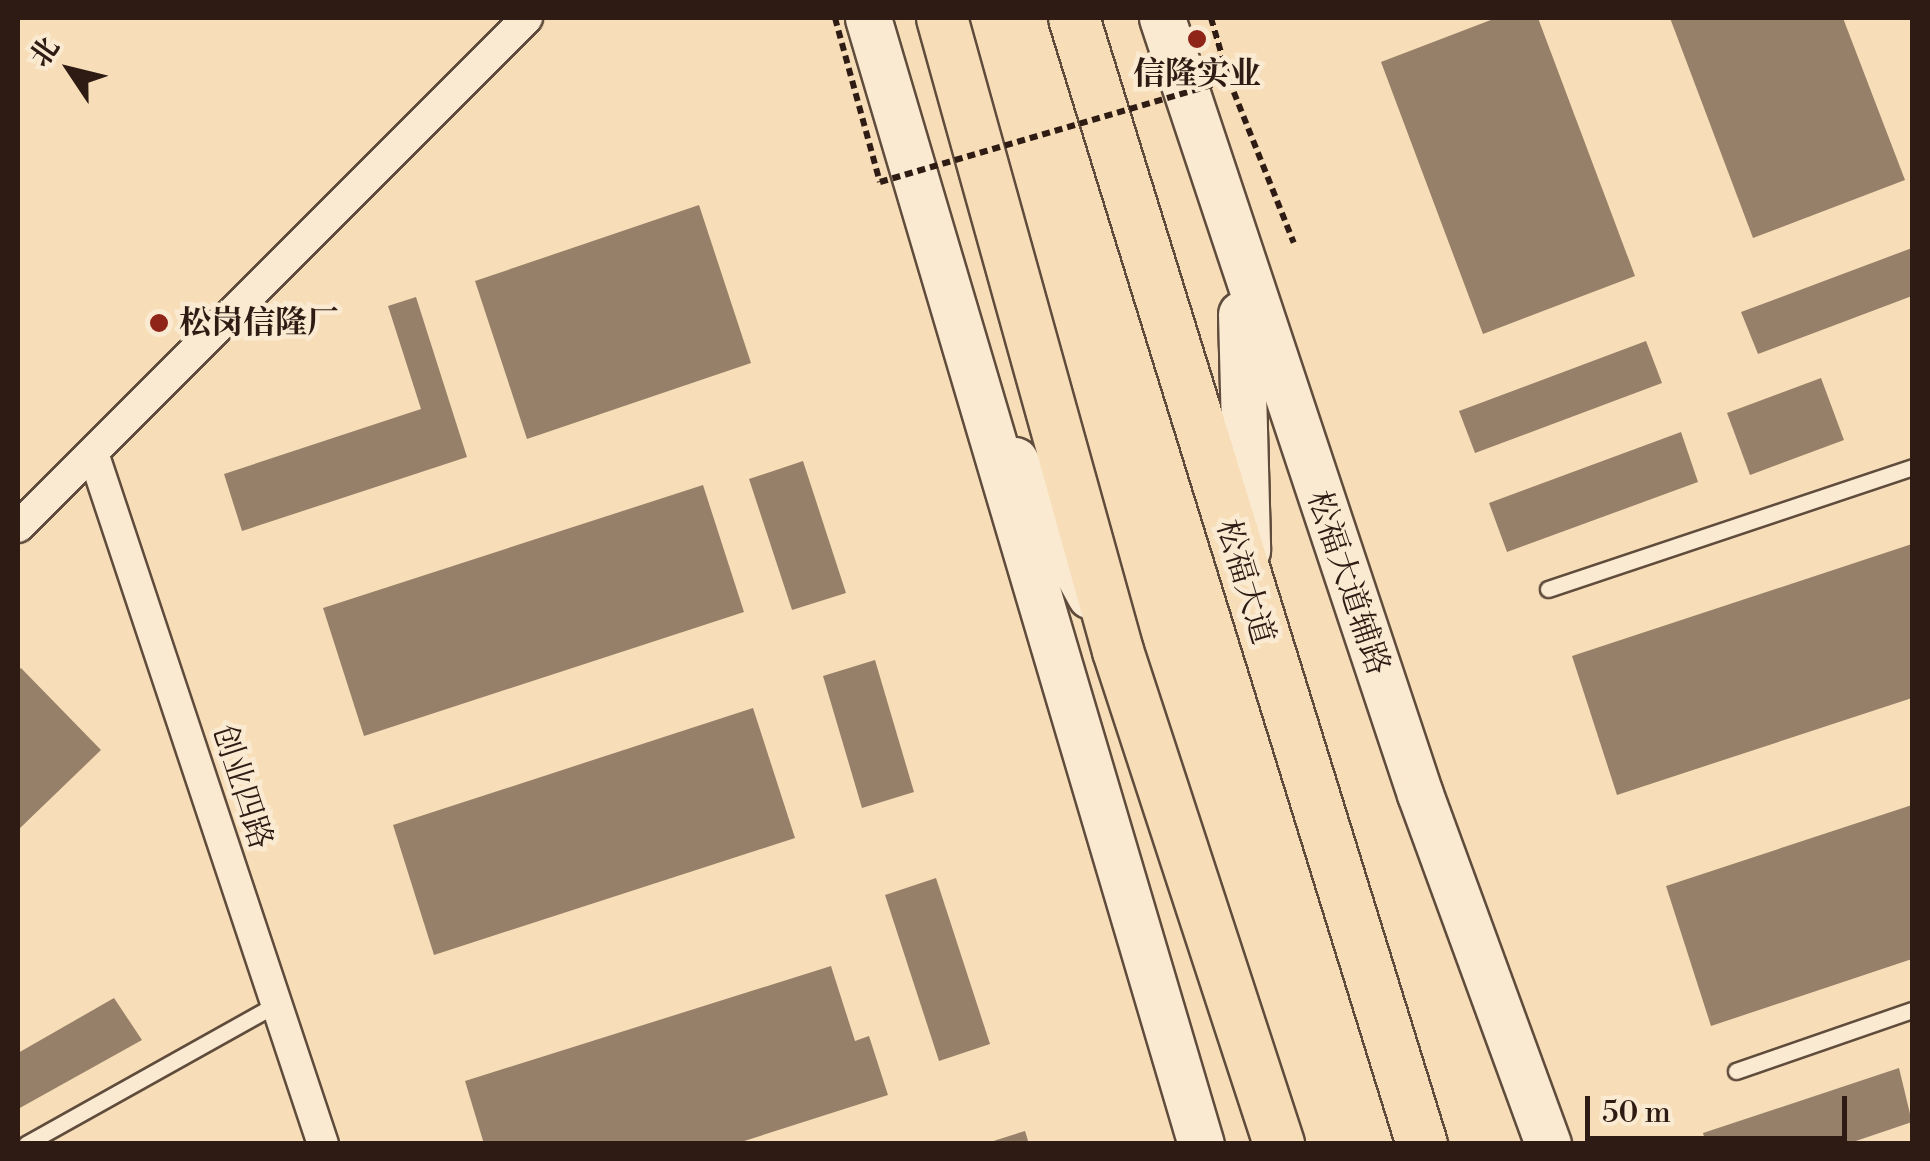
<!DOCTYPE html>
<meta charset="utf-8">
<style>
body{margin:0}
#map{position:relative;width:1930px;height:1161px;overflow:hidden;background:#f7deb8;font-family:"Libre Bodoni","Noto Serif SC",serif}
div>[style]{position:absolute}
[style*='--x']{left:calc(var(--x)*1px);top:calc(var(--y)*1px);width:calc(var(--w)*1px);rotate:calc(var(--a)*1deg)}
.building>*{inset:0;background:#978069}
.path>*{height:6px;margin-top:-3px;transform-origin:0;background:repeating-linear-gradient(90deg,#2e1b13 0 8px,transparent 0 13px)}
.roads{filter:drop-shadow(2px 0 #604c3c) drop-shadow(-2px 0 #604c3c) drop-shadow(0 2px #604c3c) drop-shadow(0 -2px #604c3c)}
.lane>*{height:15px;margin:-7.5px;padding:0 7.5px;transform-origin:7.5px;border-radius:7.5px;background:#faead1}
.street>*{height:30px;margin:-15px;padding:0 15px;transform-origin:15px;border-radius:15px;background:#faead1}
.secondary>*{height:45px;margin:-22.5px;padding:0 22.5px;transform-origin:22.5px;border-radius:22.5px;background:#faead1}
.primary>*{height:50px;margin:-25px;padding:0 25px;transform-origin:25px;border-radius:25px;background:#f7deb8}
.path-bridge>*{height:6px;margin-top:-3px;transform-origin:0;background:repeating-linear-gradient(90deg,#2e1b13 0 8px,transparent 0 13px)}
.dots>*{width:28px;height:28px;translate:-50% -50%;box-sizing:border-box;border:5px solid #faead1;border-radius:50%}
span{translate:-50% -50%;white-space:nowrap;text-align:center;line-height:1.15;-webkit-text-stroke:9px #faead1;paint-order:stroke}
.poi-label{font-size:32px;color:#2e1b13;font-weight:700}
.left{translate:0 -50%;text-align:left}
.street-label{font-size:32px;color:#2e1b13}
.frame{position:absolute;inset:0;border:20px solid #2e1b13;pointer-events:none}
.north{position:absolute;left:20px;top:20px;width:100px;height:100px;-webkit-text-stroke:8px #faead1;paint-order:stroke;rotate:305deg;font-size:28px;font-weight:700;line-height:40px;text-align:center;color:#2e1b13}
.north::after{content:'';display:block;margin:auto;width:35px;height:45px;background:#2e1b13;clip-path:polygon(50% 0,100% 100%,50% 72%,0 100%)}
.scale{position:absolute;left:1585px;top:1096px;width:262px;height:45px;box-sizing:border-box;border:5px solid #2e1b13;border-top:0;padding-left:12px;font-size:30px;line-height:35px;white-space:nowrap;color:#2e1b13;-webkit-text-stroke:8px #faead1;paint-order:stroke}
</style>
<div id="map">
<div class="building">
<i style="clip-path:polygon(1496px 18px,1538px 18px,1635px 276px,1483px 334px,1381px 62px)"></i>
<i style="clip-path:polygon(1670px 18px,1843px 18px,1905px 180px,1753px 238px)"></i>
<i style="clip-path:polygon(699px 205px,751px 363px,527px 439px,475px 281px)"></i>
<i style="clip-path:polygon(1912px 248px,1912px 296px,1758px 354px,1741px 312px)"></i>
<i style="clip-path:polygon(416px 297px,467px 457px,242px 531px,224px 474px,421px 409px,388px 306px)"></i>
<i style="clip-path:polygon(1646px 341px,1662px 383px,1475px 453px,1459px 411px)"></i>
<i style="clip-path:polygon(1821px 378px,1844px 440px,1750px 475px,1727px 413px)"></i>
<i style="clip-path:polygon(1681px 432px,1698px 482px,1507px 552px,1489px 503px)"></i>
<i style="clip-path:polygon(803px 461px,846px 593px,792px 610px,749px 479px)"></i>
<i style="clip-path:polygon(703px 485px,744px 612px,364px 736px,323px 608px)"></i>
<i style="clip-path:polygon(1912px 544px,1912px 698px,1617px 795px,1572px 656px)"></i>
<i style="clip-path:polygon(875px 660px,914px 792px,862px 808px,823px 676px)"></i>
<i style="clip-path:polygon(21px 668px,101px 750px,18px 830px,18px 671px)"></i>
<i style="clip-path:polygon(753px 708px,795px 838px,434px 955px,393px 825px)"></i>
<i style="clip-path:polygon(1912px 805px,1912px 959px,1711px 1026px,1666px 886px)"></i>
<i style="clip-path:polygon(936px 878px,990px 1044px,939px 1061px,885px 895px)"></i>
<i style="clip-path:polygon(831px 966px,855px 1041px,869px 1036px,888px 1095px,735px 1144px,484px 1144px,465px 1081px)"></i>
<i style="clip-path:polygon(114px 998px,142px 1040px,18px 1109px,18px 1053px)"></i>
<i style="clip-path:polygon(1899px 1068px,1912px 1122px,1847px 1144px,1706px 1144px,1703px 1133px)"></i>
<i style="clip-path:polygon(1025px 1131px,1029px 1144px,987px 1144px,987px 1143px)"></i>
</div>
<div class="path">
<i style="--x:1211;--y:18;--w:65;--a:73.8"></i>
</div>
<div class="roads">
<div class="lane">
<i style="--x:1548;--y:589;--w:384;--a:-18.5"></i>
<i style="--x:1736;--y:1071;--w:186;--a:-19.1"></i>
<i style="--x:26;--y:1144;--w:287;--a:-29.2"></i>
</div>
<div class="street">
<i style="--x:93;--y:453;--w:728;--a:71.59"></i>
<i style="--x:18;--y:527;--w:720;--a:-45"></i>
</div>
<div class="secondary">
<i style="--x:868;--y:18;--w:1174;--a:73.53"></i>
<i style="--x:1162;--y:18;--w:818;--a:71.61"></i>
<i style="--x:1420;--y:794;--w:373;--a:69.9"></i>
<i style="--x:1241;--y:314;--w:236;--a:88.5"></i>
<i style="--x:1015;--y:460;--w:155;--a:61.1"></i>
</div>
<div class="primary">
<i style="--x:942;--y:18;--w:657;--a:74.46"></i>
<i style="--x:1118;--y:651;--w:519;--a:71.91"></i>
<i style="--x:1074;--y:18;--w:1179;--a:72.83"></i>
</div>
</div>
<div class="path-bridge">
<i style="--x:835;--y:18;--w:170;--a:74.7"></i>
<i style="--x:880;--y:182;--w:364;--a:-16.3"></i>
<i style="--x:1229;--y:80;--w:175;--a:68.3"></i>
</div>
<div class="dots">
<i style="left:1197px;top:39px;background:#8f2418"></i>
<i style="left:159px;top:323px;background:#8f2418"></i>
</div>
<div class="poi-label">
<span style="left:1197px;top:74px">信隆实业</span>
<span class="left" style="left:179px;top:323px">松岗信隆厂</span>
</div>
<div class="street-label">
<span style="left:1245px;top:582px;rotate:73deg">松福大道</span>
<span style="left:1348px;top:583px;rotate:71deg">松福大道辅路</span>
<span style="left:242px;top:787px;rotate:72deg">创业四路</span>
</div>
<div class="frame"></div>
<div class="north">北</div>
<div class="scale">50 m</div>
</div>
